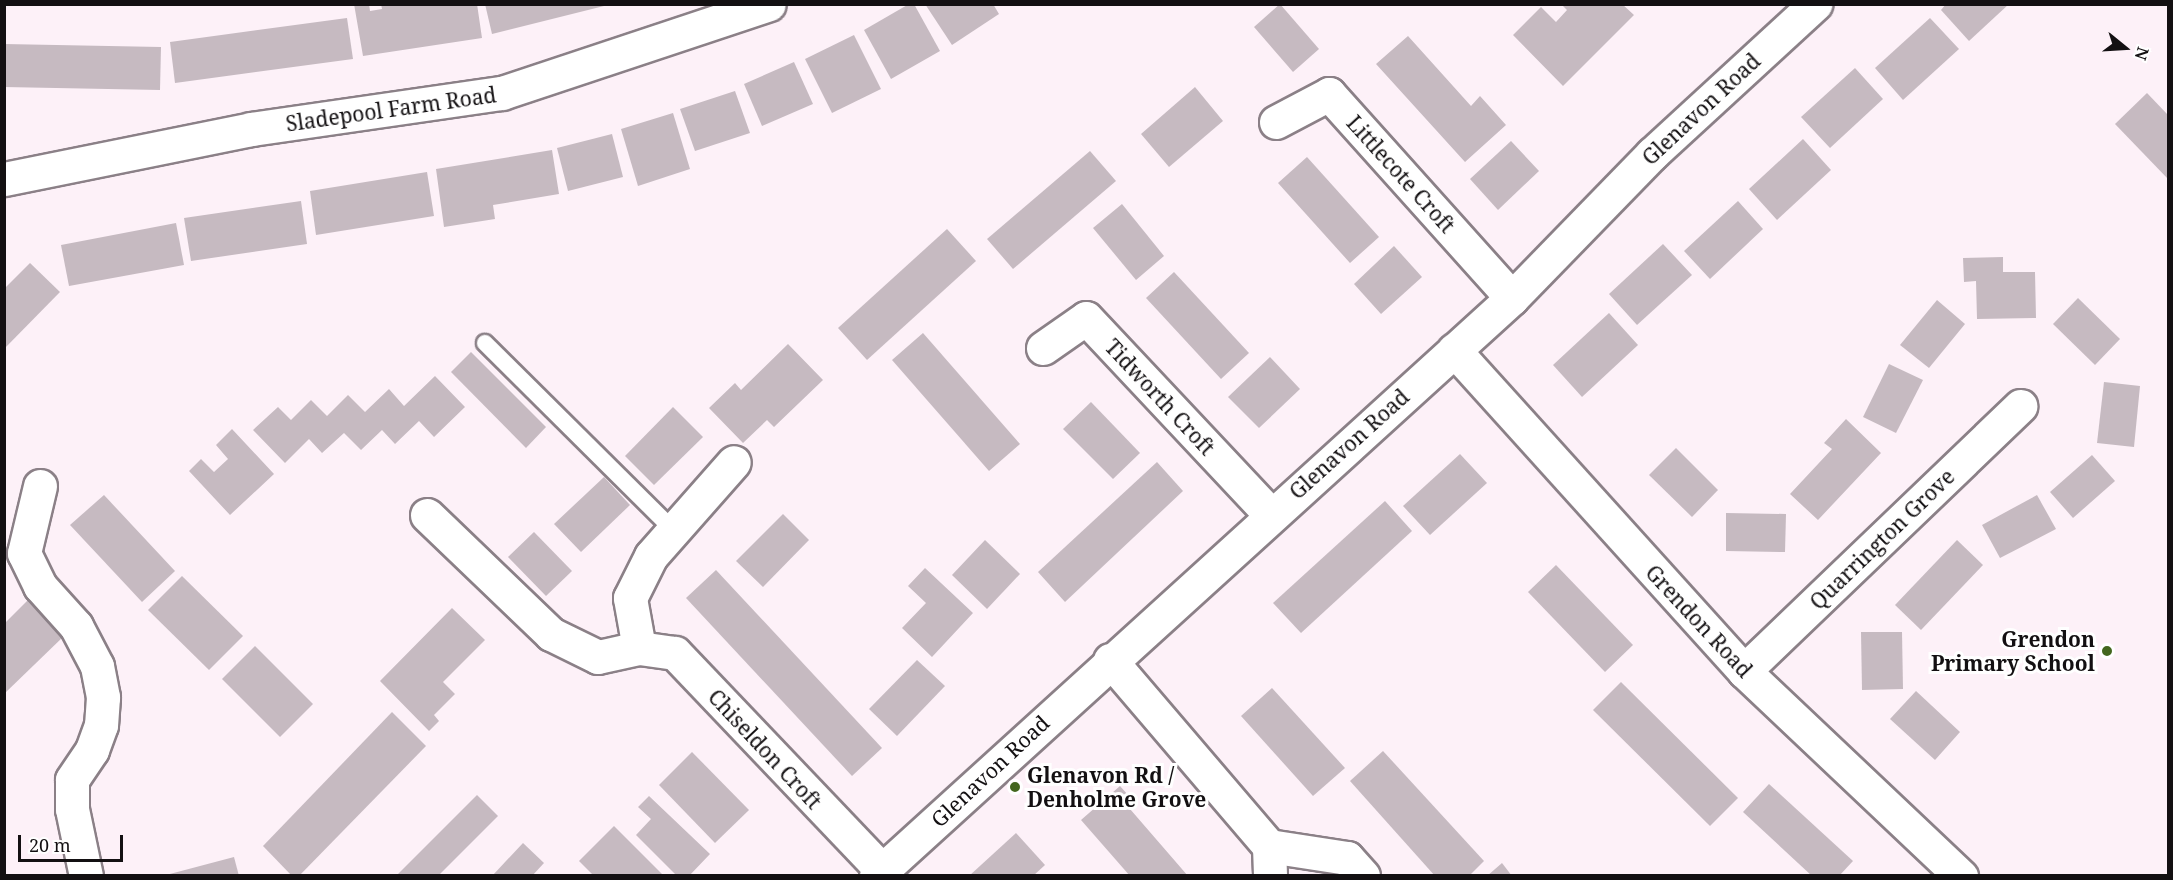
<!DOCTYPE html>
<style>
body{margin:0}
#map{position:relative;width:2173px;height:880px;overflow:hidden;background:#fdf1f8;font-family:"Noto Serif",serif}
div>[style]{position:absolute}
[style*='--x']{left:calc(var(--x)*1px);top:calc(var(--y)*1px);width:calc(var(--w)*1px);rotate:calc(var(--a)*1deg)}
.building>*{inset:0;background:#c6bac1}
.roads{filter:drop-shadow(2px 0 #8b8087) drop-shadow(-2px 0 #8b8087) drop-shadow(0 2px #8b8087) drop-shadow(0 -2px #8b8087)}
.lane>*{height:16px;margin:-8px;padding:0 8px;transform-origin:8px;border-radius:8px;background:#fff}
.street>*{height:33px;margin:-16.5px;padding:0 16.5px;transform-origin:16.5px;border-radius:16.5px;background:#fff}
.dots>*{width:16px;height:16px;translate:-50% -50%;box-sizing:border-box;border:3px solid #fff;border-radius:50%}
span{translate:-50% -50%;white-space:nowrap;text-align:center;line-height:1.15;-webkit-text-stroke:6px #fff;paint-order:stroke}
.street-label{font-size:21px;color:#131012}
.poi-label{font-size:21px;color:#131012;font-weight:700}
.right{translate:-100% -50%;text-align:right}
.left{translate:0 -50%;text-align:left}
.frame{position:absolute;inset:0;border:6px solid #131012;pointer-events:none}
.north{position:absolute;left:2095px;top:18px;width:60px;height:60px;-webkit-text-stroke:4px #fff;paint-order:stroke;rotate:108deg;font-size:16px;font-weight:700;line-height:24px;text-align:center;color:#131012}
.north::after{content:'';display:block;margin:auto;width:21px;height:27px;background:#131012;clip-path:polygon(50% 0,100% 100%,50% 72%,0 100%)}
.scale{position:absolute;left:18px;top:835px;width:105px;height:27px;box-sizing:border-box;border:3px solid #131012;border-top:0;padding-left:8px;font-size:18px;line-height:21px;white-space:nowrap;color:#131012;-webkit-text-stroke:4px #fff;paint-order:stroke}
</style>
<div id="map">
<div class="building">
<i style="clip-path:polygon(354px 4px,369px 4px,370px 11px,382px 9px,381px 4px,477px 4px,482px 38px,363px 56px)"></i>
<i style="clip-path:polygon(485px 4px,608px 4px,608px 5px,492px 34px)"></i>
<i style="clip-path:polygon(909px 4px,914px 4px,940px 51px,891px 79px,864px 30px)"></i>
<i style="clip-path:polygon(925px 4px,993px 4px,999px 14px,952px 45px)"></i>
<i style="clip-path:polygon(1280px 4px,1319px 49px,1293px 72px,1254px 27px)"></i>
<i style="clip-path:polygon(1561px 4px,1622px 4px,1634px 15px,1563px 86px,1513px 35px,1541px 7px,1556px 22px,1567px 10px)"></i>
<i style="clip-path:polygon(1946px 4px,2009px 4px,1969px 41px,1941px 10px)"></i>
<i style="clip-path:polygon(347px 18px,353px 59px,175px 83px,170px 42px)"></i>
<i style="clip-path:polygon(1930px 18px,1959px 49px,1903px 100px,1875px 68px)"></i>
<i style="clip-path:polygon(854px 35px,881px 89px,832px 113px,805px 59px)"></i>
<i style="clip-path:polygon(1408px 36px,1471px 106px,1480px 96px,1506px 125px,1465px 162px,1376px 64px)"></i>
<i style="clip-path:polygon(4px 44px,161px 47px,160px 90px,4px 87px)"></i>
<i style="clip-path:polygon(794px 62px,813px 104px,762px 126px,744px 84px)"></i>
<i style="clip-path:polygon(1855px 68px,1883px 99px,1830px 148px,1801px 117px)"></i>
<i style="clip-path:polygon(1195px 87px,1223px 121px,1169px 167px,1141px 134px)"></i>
<i style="clip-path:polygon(735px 91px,750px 133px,695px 151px,680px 109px)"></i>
<i style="clip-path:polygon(2147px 93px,2168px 115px,2168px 179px,2115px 124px)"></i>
<i style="clip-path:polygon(673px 113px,690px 169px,638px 186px,621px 129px)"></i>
<i style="clip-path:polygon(612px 134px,623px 177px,568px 191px,557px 148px)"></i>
<i style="clip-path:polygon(1803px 139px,1831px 170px,1777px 220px,1749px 189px)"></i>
<i style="clip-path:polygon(1511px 141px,1539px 171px,1498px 210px,1470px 179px)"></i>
<i style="clip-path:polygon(552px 150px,559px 194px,493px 205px,495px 219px,444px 227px,436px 169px)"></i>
<i style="clip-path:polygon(1090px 151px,1116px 181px,1013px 269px,987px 239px)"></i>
<i style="clip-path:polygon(1307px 157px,1379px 237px,1350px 263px,1278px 183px)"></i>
<i style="clip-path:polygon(427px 172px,434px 216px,316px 235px,310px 191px)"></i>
<i style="clip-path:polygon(301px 201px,307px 244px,191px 261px,184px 218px)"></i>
<i style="clip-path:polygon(1738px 201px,1763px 229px,1710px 279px,1684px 251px)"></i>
<i style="clip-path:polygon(1122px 204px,1164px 256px,1136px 280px,1093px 228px)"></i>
<i style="clip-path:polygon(176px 223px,184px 265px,69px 286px,61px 245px)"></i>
<i style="clip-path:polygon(947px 229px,976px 261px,867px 360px,838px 328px)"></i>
<i style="clip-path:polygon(1663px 244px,1692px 275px,1637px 325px,1609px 294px)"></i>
<i style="clip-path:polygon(1394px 246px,1422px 277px,1381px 314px,1354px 284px)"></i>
<i style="clip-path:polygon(2003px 257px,2003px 272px,2035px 272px,2036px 318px,1977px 319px,1976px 281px,1964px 282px,1963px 258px)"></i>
<i style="clip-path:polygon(30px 263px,60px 292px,4px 349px,4px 289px)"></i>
<i style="clip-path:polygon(1174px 272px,1249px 353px,1221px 379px,1146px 298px)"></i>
<i style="clip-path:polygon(2078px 298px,2120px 339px,2095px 365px,2053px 324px)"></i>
<i style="clip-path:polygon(1937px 300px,1965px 324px,1929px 368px,1900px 345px)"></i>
<i style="clip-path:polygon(1609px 313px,1638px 345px,1582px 397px,1553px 365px)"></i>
<i style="clip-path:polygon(923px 333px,1020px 444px,989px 471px,892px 360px)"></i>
<i style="clip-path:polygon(788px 344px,823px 380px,774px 427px,767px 420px,743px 443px,709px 408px,735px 383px,741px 390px)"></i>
<i style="clip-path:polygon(471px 352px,546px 427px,526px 448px,451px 372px)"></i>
<i style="clip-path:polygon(1270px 357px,1300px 389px,1259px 428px,1228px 397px)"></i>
<i style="clip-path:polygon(1889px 364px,1923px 380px,1896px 433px,1863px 417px)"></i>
<i style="clip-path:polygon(435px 376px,465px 407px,434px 437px,419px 421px,395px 444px,382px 430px,361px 450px,344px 433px,322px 453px,309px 439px,285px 463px,253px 430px,278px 407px,291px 420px,311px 400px,327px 416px,348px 395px,365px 412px,389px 389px,404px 406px)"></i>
<i style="clip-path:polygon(2104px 382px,2140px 386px,2134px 447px,2097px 443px)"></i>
<i style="clip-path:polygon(1091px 402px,1140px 453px,1113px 479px,1063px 429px)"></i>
<i style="clip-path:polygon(673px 407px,703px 437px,654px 485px,625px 456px)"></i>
<i style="clip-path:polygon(1846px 419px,1881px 453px,1818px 520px,1790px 494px,1832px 449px,1824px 443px)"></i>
<i style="clip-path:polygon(232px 429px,274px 474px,230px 515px,189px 471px,201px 459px,214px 472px,228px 459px,216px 445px)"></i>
<i style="clip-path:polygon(1676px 448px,1718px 490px,1692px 517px,1649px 475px)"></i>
<i style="clip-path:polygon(1460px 454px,1487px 483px,1430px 535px,1403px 506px)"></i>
<i style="clip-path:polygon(2092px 455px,2115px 481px,2073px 518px,2050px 492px)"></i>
<i style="clip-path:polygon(1157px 462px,1183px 491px,1065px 602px,1038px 572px)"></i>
<i style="clip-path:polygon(604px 477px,630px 505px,581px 552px,554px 524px)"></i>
<i style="clip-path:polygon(104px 495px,175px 571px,142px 602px,70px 525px)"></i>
<i style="clip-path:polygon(2037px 495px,2056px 529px,2000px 558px,1982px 525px)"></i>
<i style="clip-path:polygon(1385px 501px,1412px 531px,1301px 633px,1273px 603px)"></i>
<i style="clip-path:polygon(1726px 513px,1786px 514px,1785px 552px,1726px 551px)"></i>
<i style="clip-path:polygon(783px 514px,809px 540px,763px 587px,736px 561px)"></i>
<i style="clip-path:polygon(534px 532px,572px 571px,546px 596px,508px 557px)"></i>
<i style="clip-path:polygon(985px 540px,1020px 574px,987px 609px,952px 575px)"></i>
<i style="clip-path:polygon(1957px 540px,1983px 565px,1921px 630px,1895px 605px)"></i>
<i style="clip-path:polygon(1556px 565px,1633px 645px,1605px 672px,1528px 592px)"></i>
<i style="clip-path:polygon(925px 568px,973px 613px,932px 657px,902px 628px,926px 603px,908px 586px)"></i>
<i style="clip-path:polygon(716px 570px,882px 748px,852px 776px,686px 598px)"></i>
<i style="clip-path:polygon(182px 576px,243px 636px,209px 670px,148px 610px)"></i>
<i style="clip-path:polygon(29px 599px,64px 636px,4px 694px,4px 624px)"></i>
<i style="clip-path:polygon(452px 608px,485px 640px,443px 682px,455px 694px,434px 715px,439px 721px,429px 731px,380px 681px)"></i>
<i style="clip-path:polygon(1861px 632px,1902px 632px,1903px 689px,1862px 690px)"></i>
<i style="clip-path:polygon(255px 646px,313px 704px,280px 737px,222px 679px)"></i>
<i style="clip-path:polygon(917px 660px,945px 686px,897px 736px,869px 709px)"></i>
<i style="clip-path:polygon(1621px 682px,1738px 798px,1710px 826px,1593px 710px)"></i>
<i style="clip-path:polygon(1272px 688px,1345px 768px,1313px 796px,1241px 716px)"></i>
<i style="clip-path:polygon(1916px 691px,1960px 732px,1935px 760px,1890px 719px)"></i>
<i style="clip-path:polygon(392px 712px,426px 746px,299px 876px,292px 876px,263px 846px)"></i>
<i style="clip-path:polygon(1383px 751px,1484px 861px,1469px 876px,1435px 876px,1350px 781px)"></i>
<i style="clip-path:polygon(692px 752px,749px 810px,715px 843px,659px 785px)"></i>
<i style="clip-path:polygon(1769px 784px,1853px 861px,1839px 876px,1812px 876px,1743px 812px)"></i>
<i style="clip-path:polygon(1120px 786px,1136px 804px,1130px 809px,1188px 876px,1130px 876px,1081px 820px)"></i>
<i style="clip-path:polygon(477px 795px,498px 816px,438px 876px,396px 876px)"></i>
<i style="clip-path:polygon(649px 796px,710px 854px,689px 876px,677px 876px,636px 835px,651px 819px,638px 807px)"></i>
<i style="clip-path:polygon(614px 826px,664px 876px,594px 876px,579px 861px)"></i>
<i style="clip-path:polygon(1016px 833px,1045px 865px,1033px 876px,969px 876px)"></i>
<i style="clip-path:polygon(523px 843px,544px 863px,532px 876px,492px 876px)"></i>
<i style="clip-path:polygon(234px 857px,239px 876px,166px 876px,166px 875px)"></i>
<i style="clip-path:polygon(1502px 863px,1512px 876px,1487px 876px)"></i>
</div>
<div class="roads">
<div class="lane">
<i style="--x:485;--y:343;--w:267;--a:44.8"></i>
</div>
<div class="street">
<i style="--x:1276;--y:122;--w:60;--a:-27.8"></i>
<i style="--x:1329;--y:94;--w:274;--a:48.1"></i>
<i style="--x:4;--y:179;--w:252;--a:-11.4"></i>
<i style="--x:251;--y:129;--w:254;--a:-8.2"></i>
<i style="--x:502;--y:93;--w:281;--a:-18.4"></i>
<i style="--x:1043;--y:348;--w:52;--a:-34.9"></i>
<i style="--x:1086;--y:318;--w:269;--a:46.8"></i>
<i style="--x:1454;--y:350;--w:433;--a:47.9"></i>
<i style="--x:1744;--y:671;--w:299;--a:43.4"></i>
<i style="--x:40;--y:486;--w:69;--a:103.4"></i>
<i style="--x:24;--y:553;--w:37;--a:64"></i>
<i style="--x:40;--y:586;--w:54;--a:48"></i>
<i style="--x:76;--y:626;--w:45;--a:62.3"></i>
<i style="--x:97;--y:666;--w:32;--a:79"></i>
<i style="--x:103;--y:697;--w:28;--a:94"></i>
<i style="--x:101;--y:725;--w:27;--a:110"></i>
<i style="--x:92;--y:750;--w:36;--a:124"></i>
<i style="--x:72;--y:780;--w:29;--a:90"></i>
<i style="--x:72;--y:809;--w:68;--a:78.2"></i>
<i style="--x:427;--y:515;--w:172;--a:43.8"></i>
<i style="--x:551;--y:634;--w:52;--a:26.1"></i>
<i style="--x:598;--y:657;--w:42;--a:-12.4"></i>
<i style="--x:639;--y:648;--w:36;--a:8"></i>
<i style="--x:675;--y:653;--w:300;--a:46.4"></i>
<i style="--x:639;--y:648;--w:51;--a:-100.2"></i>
<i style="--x:630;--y:598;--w:47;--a:-63.4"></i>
<i style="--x:651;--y:556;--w:125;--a:-48.6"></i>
<i style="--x:1110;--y:660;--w:245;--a:49.5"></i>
<i style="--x:1269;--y:846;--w:30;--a:88"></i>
<i style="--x:1744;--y:671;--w:383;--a:-43.8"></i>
<i style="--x:1269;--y:846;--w:79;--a:8.7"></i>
<i style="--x:1347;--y:858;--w:24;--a:48"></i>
<i style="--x:876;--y:876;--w:859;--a:-42.26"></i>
<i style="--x:1512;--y:298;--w:201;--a:-45.8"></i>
<i style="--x:1652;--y:154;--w:222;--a:-42.6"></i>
</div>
</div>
<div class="dots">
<i style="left:2107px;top:651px;background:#43661e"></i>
<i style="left:1015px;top:787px;background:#43661e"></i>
</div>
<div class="street-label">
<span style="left:391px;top:109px;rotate:-8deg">Sladepool Farm Road</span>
<span style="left:1701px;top:109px;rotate:-43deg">Glenavon Road</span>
<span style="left:1401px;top:174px;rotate:48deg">Littlecote Croft</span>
<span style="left:1160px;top:397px;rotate:47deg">Tidworth Croft</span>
<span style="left:1349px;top:444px;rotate:-42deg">Glenavon Road</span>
<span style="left:1882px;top:539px;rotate:-44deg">Quarrington Grove</span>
<span style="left:1699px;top:621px;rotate:47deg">Grendon Road</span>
<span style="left:765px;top:749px;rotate:47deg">Chiseldon Croft</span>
<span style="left:990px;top:771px;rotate:-43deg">Glenavon Road</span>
</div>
<div class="poi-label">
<span class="right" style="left:2095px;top:651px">Grendon<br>Primary School</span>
<span class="left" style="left:1027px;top:787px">Glenavon Rd /<br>Denholme Grove</span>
</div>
<div class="frame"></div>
<div class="north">N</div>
<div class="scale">20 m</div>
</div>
